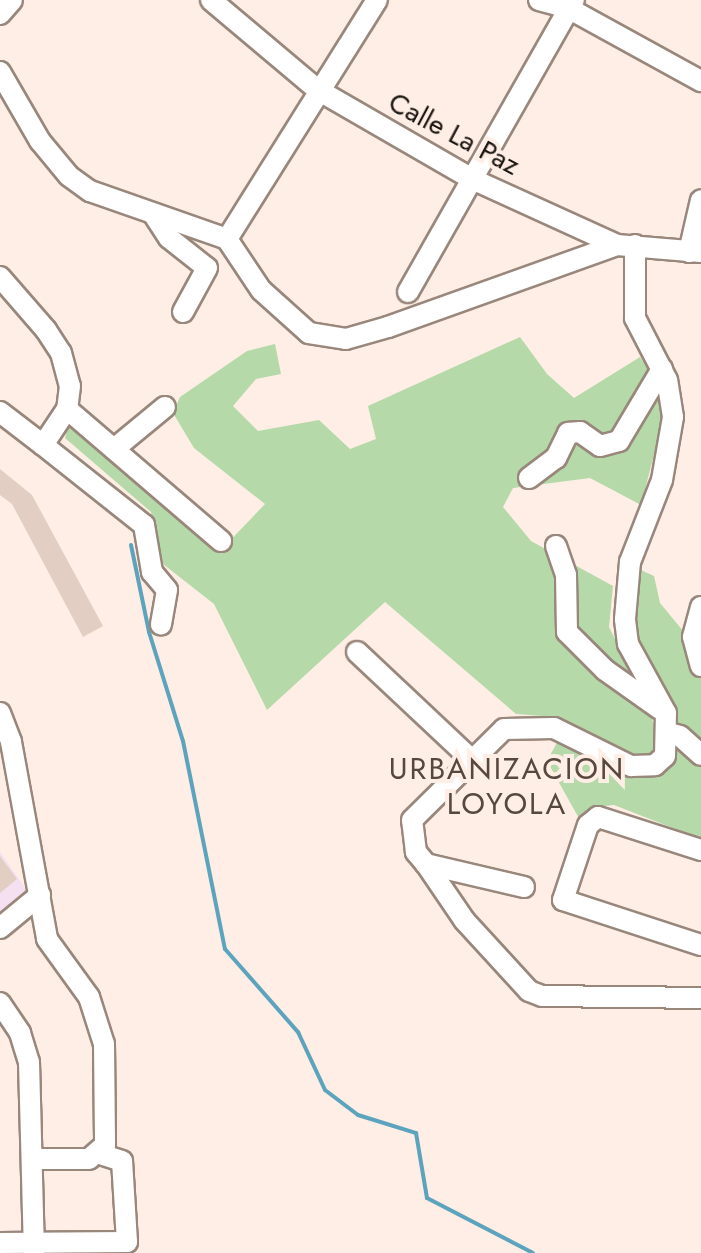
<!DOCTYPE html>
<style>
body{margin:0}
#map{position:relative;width:701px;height:1253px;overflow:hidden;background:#feeee5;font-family:Jost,sans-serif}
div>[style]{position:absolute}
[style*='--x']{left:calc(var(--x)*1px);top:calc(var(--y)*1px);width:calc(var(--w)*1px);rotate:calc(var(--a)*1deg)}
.education>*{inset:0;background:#f4e0f0}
.green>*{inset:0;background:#b5d9a8}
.stream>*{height:4px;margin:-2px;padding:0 2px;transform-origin:2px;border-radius:2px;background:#5ca3bd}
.building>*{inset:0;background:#e2cec3}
.roads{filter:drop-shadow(2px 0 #99877c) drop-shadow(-2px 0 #99877c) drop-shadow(0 2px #99877c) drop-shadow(0 -2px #99877c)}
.minor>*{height:20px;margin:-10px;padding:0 10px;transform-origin:10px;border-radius:10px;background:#fff}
span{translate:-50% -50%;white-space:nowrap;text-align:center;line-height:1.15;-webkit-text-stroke:8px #feeee5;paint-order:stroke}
.street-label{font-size:28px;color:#1b1511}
.neighbourhood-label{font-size:30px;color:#57473d;letter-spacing:2px}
</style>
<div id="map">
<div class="education">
<i style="clip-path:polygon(0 852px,28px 892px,0 916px)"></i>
</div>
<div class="green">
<i style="clip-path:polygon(520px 337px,547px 374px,574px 398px,640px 357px,653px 375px,665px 412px,641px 505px,590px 478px,513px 488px,503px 507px,531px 541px,613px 586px,609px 627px,648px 705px,658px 740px,652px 753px,633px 756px,555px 717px,516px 714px,385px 602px,267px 710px,214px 604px,163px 564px,151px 512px,65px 438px,69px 423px,219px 552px,265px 504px,194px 448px,173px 413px,180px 397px,247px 351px,275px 344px,281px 374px,256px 379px,233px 406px,258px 431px,319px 420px,350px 449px,376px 439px,368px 406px)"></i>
<i style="clip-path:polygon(634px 567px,654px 576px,660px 603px,684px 632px,701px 627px,701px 839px,614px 805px,594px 807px,581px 822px,547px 761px,560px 737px,640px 769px,677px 732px,669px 698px,642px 655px,634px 628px)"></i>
</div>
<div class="stream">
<i style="--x:131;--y:545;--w:89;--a:78.3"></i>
<i style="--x:149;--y:632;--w:114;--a:72.7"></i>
<i style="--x:183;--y:741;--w:212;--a:78.6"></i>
<i style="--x:225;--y:949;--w:111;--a:48.7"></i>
<i style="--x:298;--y:1032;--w:64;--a:65"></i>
<i style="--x:325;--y:1090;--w:41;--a:37.1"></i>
<i style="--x:358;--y:1115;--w:61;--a:17.2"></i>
<i style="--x:416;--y:1133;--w:66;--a:80.4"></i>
<i style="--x:427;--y:1198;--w:119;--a:27.4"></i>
</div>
<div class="building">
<i style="clip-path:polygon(0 469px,32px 495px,103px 626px,83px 637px,12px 504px,0 495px)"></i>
<i style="clip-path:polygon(0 856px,17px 879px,0 893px)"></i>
</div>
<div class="roads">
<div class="minor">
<i style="--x:211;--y:0;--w:140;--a:40.1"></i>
<i style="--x:318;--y:90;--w:178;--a:30"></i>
<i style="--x:472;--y:179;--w:159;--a:24.5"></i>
<i style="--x:617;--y:245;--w:84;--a:4.8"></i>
<i style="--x:539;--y:0;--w:30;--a:15"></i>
<i style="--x:568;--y:8;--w:152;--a:28.8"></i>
<i style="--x:0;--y:14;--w:18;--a:-49"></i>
<i style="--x:0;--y:72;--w:80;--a:59.9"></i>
<i style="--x:40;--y:141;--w:45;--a:50.4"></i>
<i style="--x:69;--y:176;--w:26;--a:36"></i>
<i style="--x:90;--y:191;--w:145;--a:19.3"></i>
<i style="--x:227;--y:239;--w:61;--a:56.3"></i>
<i style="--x:261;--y:290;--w:64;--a:41.9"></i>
<i style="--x:309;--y:333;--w:37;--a:9"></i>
<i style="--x:346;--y:339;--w:44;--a:-15.9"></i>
<i style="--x:388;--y:327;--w:243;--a:-19.7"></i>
<i style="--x:154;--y:215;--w:27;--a:57"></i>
<i style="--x:169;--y:238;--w:48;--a:38.3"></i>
<i style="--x:207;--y:268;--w:50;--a:118.6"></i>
<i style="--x:227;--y:239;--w:282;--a:-57.9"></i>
<i style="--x:689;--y:252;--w:53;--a:-77"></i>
<i style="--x:0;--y:277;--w:70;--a:49"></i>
<i style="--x:46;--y:330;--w:27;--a:57"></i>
<i style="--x:61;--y:353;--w:34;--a:75"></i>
<i style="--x:70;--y:386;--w:23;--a:97"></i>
<i style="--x:67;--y:409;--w:43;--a:123.7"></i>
<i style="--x:43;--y:445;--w:54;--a:-142.5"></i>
<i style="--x:408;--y:292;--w:336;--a:-60.4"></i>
<i style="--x:67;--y:409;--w:203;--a:40.6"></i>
<i style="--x:43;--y:445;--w:129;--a:38.4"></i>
<i style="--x:144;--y:525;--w:48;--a:80.3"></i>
<i style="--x:152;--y:572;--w:23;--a:50"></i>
<i style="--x:167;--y:590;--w:35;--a:100"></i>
<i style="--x:114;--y:449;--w:66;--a:-39.5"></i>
<i style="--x:529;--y:478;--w:34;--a:-37"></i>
<i style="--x:556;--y:458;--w:28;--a:-64"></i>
<i style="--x:568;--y:433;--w:12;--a:-5"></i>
<i style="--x:580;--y:432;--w:24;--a:35"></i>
<i style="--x:600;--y:446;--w:20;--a:-15"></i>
<i style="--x:619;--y:441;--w:84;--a:-59.2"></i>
<i style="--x:556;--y:546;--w:31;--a:71"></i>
<i style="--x:566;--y:575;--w:57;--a:89"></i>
<i style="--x:567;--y:632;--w:54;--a:45"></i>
<i style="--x:605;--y:670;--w:67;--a:35.3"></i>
<i style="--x:701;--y:607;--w:31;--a:105"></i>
<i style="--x:693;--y:637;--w:30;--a:75"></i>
<i style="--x:357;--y:652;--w:155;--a:43.2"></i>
<i style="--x:0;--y:713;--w:31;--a:69"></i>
<i style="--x:11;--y:742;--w:200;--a:79.6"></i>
<i style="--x:47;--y:939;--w:72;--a:54.1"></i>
<i style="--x:89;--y:997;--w:49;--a:72.3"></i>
<i style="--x:104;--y:1044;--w:101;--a:89.4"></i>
<i style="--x:105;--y:1145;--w:21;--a:139"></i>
<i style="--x:89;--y:1159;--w:56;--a:180"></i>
<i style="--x:669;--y:733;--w:11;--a:15"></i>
<i style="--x:680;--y:736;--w:28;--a:42"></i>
<i style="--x:701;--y:850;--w:108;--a:-162.2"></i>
<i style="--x:598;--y:817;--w:13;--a:141"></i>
<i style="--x:588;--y:825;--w:79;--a:108.4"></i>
<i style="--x:563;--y:900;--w:145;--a:18.1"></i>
<i style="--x:426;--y:864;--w:68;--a:55.8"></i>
<i style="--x:464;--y:920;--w:96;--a:47.5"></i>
<i style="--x:529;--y:991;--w:14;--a:21"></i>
<i style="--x:542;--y:996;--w:159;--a:0.7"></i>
<i style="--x:524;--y:887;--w:101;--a:-166.8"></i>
<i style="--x:426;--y:864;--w:16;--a:-130"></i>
<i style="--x:416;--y:852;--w:32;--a:-97"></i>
<i style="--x:412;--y:820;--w:129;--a:-44.7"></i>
<i style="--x:504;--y:729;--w:50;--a:-1.1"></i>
<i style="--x:554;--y:728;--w:86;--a:26.3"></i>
<i style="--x:631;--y:766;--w:24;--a:-2"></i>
<i style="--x:655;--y:765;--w:13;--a:-42"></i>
<i style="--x:665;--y:756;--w:43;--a:-88.7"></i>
<i style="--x:666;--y:713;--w:79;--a:-118.8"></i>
<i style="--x:628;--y:644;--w:25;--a:-97"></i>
<i style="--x:625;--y:619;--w:57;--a:-85"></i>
<i style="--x:630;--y:562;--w:88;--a:-68.7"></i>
<i style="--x:662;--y:480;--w:64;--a:-80.1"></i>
<i style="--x:673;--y:417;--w:37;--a:-99"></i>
<i style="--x:667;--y:380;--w:70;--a:-117.3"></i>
<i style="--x:635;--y:318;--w:73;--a:-90"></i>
<i style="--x:0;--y:928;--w:52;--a:-39.5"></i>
<i style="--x:0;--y:1003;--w:36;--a:56"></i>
<i style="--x:20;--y:1033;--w:30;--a:73"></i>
<i style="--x:29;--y:1062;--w:191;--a:88.5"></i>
<i style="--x:0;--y:1243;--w:127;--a:-0.5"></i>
<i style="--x:127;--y:1242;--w:81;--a:-93.5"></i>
<i style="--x:122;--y:1161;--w:23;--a:-162"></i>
</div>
</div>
<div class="street-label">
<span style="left:454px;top:134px;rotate:28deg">Calle La Paz</span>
</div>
<div class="neighbourhood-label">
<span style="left:507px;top:786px">URBANIZACION<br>LOYOLA</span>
</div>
</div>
